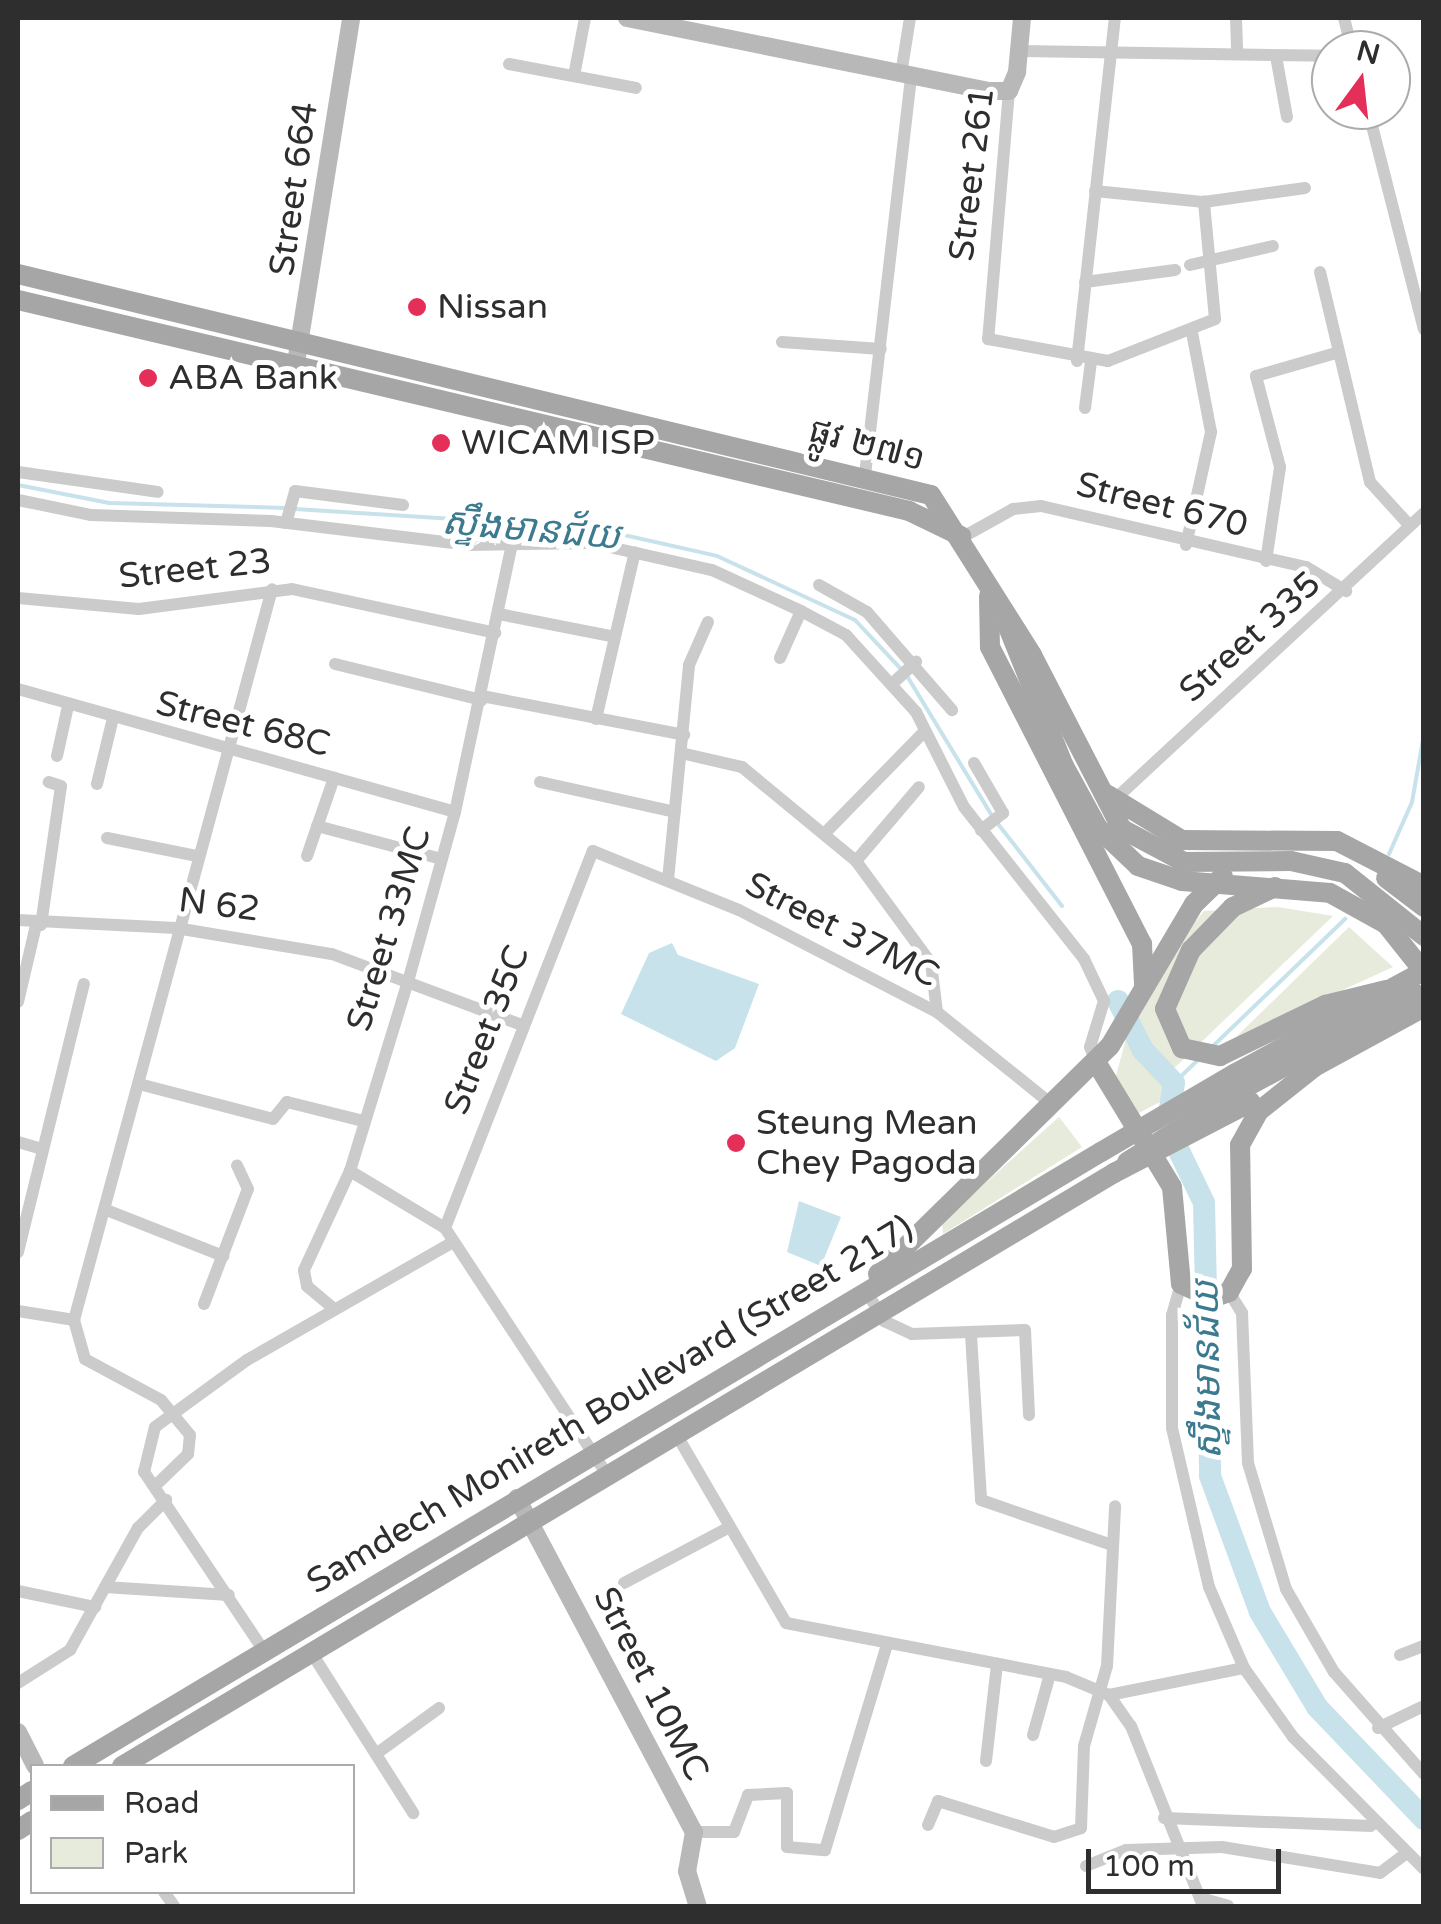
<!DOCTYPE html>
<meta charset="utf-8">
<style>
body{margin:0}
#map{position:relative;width:1441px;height:1924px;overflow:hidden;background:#fff;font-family:"Varela Round","Noto Sans Khmer",sans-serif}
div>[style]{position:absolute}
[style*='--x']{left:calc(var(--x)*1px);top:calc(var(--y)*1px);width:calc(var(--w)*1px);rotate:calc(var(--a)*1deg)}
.green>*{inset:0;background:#e6ebdb}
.water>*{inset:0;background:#c7e2eb}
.stream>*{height:4px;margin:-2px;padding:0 2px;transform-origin:2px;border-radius:2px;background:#c7e2eb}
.river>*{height:22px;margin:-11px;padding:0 11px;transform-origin:11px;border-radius:11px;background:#c7e2eb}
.street>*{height:12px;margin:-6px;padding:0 6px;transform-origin:6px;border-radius:6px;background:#cbcbcb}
.secondary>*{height:18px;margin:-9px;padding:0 9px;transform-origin:9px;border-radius:9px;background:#b8b8b8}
.primary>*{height:20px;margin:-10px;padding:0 10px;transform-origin:10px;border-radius:10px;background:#a6a6a6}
.primary-bridge>*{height:20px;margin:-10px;padding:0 10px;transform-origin:10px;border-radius:10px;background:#a6a6a6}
.dots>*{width:28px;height:28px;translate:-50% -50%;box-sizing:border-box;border:5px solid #fff;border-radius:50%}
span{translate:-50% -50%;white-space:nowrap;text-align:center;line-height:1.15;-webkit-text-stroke:10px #fff;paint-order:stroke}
.street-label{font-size:35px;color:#2e2e2e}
.poi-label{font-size:35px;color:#2e2e2e}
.left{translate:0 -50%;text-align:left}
.water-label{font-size:38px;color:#3c7b8f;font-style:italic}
.frame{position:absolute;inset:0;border:20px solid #2e2e2e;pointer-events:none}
.legend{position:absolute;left:30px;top:1764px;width:325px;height:130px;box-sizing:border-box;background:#fff;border:2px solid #ababab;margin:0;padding:12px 18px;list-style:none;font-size:30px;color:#2e2e2e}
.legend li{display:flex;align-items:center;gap:20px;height:50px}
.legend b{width:50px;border:2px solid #ababab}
.north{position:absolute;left:1311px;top:30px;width:100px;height:100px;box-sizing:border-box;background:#fff;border:2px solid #ababab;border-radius:50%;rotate:15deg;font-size:28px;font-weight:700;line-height:40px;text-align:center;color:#2e2e2e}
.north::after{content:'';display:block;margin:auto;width:35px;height:45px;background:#e43058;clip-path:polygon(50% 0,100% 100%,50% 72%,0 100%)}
.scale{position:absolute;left:1086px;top:1849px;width:195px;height:45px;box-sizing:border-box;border:5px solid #2e2e2e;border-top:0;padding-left:12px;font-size:30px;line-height:35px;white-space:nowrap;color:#2e2e2e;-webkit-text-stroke:8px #fff;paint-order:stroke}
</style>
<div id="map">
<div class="green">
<i style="clip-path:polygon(1278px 907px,1333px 916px,1170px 1072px,1135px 1024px,1194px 923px,1204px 911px)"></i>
<i style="clip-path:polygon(1349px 927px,1393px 967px,1233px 1040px)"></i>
<i style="clip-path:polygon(1126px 1039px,1164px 1087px,1162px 1101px,1135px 1115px,1114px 1083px)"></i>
<i style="clip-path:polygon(1059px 1117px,1082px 1147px,943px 1234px,942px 1222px)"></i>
</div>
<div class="water">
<i style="clip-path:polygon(672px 943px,678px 955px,759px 984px,735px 1048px,716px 1061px,621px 1014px,649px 953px)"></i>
<i style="clip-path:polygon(799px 1201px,841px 1217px,821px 1266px,787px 1252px)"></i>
</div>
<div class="stream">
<i style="--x:18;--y:485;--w:93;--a:11.2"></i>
<i style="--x:109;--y:503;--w:177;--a:1.6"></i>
<i style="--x:295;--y:509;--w:299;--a:3.6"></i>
<i style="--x:593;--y:528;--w:127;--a:12.7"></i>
<i style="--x:717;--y:556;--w:152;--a:24.9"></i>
<i style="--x:855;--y:620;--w:67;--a:46.8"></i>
<i style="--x:907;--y:676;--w:164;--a:58.7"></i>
<i style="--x:998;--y:824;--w:104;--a:52"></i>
<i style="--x:1389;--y:854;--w:57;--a:-66.1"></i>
<i style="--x:1412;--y:802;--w:69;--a:-80"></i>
<i style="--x:1212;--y:1047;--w:185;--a:-43.9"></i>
<i style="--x:1174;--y:1083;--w:33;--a:-44"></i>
</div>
<div class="river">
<i style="--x:1118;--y:1001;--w:55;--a:63"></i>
<i style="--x:1143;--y:1050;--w:45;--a:46.8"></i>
<i style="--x:1174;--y:1083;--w:44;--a:99.2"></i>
<i style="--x:1167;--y:1126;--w:85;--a:64.3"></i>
<i style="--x:1204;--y:1203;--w:273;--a:88.7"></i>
<i style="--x:1210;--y:1476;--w:145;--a:69.8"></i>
<i style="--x:1260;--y:1612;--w:111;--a:59"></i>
<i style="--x:1317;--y:1707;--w:155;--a:46.3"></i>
</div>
<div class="street">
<i style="--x:1236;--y:18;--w:33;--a:88"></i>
<i style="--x:1344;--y:18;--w:33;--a:76"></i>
<i style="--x:1021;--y:51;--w:310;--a:0.9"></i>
<i style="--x:1276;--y:56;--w:62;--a:79.8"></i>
<i style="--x:509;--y:64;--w:129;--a:10.7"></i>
<i style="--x:901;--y:74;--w:57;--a:-80.9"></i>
<i style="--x:574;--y:76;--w:59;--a:-79.3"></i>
<i style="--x:1009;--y:91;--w:249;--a:94.8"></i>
<i style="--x:988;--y:339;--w:122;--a:10.4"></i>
<i style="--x:1108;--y:361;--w:115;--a:-21.4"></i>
<i style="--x:1215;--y:319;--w:118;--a:-95.4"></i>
<i style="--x:1368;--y:110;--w:226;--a:75.7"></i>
<i style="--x:1095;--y:191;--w:110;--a:5.8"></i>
<i style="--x:1204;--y:202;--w:102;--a:-7.9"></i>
<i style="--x:1190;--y:265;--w:85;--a:-12.9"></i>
<i style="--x:1320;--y:272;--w:216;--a:76.6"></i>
<i style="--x:1370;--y:482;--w:59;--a:47.7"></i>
<i style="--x:1085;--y:282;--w:91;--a:-7.6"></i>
<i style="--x:782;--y:342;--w:99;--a:4"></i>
<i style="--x:1077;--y:361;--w:345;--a:-83.7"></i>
<i style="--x:1085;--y:408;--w:46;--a:-82.6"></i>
<i style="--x:18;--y:472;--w:141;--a:8.1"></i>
<i style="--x:865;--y:475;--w:402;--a:-83.4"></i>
<i style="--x:18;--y:500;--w:75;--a:11.6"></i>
<i style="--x:91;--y:515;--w:180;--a:1.9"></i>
<i style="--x:271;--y:521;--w:198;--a:6.9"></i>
<i style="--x:468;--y:545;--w:124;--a:-0.9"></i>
<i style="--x:592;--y:543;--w:123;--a:12.7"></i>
<i style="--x:712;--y:570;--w:98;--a:24.7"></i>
<i style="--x:801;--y:611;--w:51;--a:28.1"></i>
<i style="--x:846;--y:635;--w:104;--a:47.7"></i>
<i style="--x:916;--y:712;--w:106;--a:63.2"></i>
<i style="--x:964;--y:807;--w:194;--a:51.7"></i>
<i style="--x:1084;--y:959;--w:47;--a:64.5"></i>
<i style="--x:1104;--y:1001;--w:48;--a:106.9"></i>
<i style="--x:1090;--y:1047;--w:16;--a:68"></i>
<i style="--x:286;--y:523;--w:33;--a:-74"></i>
<i style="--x:295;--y:491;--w:109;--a:7.4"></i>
<i style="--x:963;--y:537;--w:57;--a:-29.2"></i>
<i style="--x:1013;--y:509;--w:28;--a:-6"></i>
<i style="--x:1041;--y:506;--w:272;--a:13"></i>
<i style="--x:1306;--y:567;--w:47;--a:31"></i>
<i style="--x:1186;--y:545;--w:116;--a:-77.5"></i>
<i style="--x:1211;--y:432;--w:102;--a:-100.8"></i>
<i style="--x:1266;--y:561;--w:95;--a:-81.5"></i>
<i style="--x:1280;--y:467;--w:94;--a:-104.8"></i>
<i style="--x:1256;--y:376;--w:86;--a:-16.1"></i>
<i style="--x:819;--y:585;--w:55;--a:29.4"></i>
<i style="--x:867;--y:612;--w:130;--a:49.1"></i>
<i style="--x:18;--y:598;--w:121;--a:5.2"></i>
<i style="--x:139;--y:609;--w:154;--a:-7.4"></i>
<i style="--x:292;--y:589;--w:208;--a:12.2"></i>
<i style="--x:499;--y:614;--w:113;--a:11.2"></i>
<i style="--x:780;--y:658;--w:51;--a:-65.9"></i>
<i style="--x:335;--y:664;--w:151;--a:13.8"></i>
<i style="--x:892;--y:684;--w:33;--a:-43"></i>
<i style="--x:18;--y:689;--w:454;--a:15.7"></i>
<i style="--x:482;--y:696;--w:206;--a:10.9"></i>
<i style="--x:596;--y:719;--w:171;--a:-76.9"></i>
<i style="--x:681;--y:753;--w:63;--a:12.9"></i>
<i style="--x:742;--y:767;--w:148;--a:39.5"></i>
<i style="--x:856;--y:861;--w:127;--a:53.7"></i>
<i style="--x:931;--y:963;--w:49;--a:83"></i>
<i style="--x:57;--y:756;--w:51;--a:-77.6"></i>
<i style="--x:974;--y:763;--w:58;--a:59.9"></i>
<i style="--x:1003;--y:813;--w:28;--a:142"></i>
<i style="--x:540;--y:782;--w:138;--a:12.5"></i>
<i style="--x:97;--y:784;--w:64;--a:-76.4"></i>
<i style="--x:1113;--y:801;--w:424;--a:-42.8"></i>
<i style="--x:317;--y:826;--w:129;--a:14.8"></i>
<i style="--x:826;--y:832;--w:140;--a:-45.6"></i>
<i style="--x:107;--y:838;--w:91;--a:11.4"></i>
<i style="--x:307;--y:856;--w:83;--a:-70.9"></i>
<i style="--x:856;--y:861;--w:97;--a:-49.6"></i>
<i style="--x:668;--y:880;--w:216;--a:-84.4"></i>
<i style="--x:689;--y:665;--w:47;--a:-66.2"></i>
<i style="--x:18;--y:920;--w:158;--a:2.9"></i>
<i style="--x:176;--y:928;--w:158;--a:9.5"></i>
<i style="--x:332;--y:954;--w:203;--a:20.5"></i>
<i style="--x:41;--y:925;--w:140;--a:-81.8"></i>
<i style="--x:61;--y:786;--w:13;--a:-162"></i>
<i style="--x:18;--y:1002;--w:79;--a:-76.8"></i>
<i style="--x:139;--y:1084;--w:138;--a:14.6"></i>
<i style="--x:273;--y:1119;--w:22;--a:-51"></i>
<i style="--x:287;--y:1102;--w:74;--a:14"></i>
<i style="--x:18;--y:1142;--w:26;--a:16"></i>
<i style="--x:350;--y:1171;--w:111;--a:31"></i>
<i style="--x:445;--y:1228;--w:293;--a:56.7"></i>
<i style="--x:109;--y:1211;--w:123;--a:21.5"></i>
<i style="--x:445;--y:1228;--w:405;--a:-68.6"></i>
<i style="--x:593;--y:851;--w:157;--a:22"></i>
<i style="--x:739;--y:910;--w:223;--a:27.3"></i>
<i style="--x:937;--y:1012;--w:144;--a:38.8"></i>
<i style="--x:18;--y:1252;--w:276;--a:-76.2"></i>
<i style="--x:1181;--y:1284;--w:32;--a:106"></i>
<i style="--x:1172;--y:1315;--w:113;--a:90"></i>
<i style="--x:1172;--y:1428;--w:163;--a:76.9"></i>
<i style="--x:1209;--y:1587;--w:88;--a:66.6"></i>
<i style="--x:1244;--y:1668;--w:85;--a:54.6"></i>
<i style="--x:1293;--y:1737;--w:186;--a:45.2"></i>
<i style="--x:865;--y:1289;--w:37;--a:59"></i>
<i style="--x:884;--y:1321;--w:31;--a:25"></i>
<i style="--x:912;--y:1334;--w:113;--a:-2"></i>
<i style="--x:1025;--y:1330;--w:85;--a:87.3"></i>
<i style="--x:1229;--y:1292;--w:25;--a:58"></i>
<i style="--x:1242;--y:1313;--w:150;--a:87.7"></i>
<i style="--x:1248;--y:1463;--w:132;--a:73.2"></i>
<i style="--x:1286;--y:1589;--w:96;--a:60"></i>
<i style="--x:1334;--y:1672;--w:136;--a:48.6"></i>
<i style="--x:204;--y:1304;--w:123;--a:-69.1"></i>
<i style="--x:248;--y:1189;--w:26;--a:-115"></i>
<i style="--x:333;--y:1308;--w:34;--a:-140"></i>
<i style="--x:307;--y:1286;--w:16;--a:-101"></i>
<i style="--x:304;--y:1270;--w:109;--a:-65.1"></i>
<i style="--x:350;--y:1171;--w:202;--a:-73"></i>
<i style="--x:409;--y:978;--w:172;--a:-74.5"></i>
<i style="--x:455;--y:812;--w:274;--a:-78"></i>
<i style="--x:18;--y:1311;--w:57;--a:9.1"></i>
<i style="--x:971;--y:1335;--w:165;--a:86.5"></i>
<i style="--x:981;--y:1500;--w:135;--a:19"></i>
<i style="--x:675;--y:1432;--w:221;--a:59.8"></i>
<i style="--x:786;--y:1623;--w:285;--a:10.9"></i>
<i style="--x:1066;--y:1677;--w:47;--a:22.7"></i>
<i style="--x:1109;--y:1695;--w:38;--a:55"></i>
<i style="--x:1131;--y:1726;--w:194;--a:68.2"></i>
<i style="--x:155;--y:1486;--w:46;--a:-44.1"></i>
<i style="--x:188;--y:1454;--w:19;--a:-84"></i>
<i style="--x:190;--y:1435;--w:45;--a:-129.6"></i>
<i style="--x:161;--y:1400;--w:86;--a:-151.7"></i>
<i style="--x:85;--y:1359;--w:41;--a:-105.8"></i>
<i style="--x:74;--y:1320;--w:757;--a:-74.84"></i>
<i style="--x:624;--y:1583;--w:118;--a:-27.9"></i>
<i style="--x:105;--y:1587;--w:124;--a:3.7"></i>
<i style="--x:18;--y:1591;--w:79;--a:11.7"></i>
<i style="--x:264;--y:1651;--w:216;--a:-123.8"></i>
<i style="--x:144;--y:1472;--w:46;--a:-76.3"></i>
<i style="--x:155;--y:1427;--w:114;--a:-36.1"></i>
<i style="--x:247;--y:1360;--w:237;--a:-29.8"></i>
<i style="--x:311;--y:1652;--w:191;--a:57.6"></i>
<i style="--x:1400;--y:1655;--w:26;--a:-21"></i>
<i style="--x:18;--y:1683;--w:62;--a:-32.4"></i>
<i style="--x:70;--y:1650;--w:140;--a:-60.9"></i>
<i style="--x:138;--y:1528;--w:40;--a:-45"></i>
<i style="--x:1109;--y:1695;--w:138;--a:-11.3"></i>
<i style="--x:1378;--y:1728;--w:51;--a:-25.6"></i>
<i style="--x:1033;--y:1735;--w:63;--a:-74.4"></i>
<i style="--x:376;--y:1754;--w:78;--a:-36.1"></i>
<i style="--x:986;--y:1761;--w:98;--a:-83.5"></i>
<i style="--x:1164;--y:1818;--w:207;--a:2.2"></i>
<i style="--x:928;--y:1825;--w:26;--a:-67"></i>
<i style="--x:938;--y:1801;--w:121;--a:17.2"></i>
<i style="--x:1054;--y:1837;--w:28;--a:-18"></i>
<i style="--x:1081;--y:1828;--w:82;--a:-87.9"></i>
<i style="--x:1084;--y:1746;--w:83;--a:-74"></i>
<i style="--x:1107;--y:1666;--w:160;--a:-87.1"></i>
<i style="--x:694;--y:1832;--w:40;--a:0"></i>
<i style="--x:734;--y:1832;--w:40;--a:-69"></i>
<i style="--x:748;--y:1795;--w:39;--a:-3"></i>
<i style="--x:787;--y:1793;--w:54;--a:90"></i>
<i style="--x:787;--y:1847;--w:38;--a:5"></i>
<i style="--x:825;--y:1850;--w:214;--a:-73.2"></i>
<i style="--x:1086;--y:1866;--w:43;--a:-21.8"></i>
<i style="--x:1126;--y:1850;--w:96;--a:-1.8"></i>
<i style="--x:1222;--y:1847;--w:160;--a:9.3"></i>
<i style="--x:1380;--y:1873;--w:31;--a:-37"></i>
<i style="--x:164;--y:1892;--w:17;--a:54"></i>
<i style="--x:1204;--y:1899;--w:25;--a:16"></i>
</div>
<div class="secondary">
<i style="--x:627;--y:18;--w:368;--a:11.4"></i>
<i style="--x:988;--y:91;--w:21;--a:0"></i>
<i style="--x:1009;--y:91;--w:21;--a:-67"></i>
<i style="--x:1017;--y:72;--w:54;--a:-84.7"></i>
<i style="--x:295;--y:369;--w:355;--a:-80.9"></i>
<i style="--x:517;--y:1498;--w:378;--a:62.1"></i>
<i style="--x:694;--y:1832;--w:40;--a:100"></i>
<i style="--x:687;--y:1871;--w:37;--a:73"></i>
<i style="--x:18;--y:1732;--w:38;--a:63"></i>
</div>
<div class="primary">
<i style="--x:18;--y:274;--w:939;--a:13.61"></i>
<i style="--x:931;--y:495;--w:189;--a:57.7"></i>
<i style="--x:1032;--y:655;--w:196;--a:62.7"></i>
<i style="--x:1122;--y:829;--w:70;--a:28"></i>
<i style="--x:1184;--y:862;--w:107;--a:-0.5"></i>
<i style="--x:1291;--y:861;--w:55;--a:12.5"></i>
<i style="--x:1345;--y:873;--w:101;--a:38.6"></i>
<i style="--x:18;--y:300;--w:916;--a:13.32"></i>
<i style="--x:909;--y:511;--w:58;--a:25.7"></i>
<i style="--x:989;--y:596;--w:51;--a:88.9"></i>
<i style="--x:990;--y:647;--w:334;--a:62.9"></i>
<i style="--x:1142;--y:944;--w:40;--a:87.1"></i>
<i style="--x:1008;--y:627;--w:150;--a:68.1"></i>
<i style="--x:1108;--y:795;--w:87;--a:31.3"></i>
<i style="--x:1182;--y:840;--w:155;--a:0.4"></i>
<i style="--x:1337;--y:841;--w:98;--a:27.3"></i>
<i style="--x:1386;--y:878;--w:48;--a:37.3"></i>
<i style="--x:1275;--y:887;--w:47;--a:154.5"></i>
<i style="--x:1233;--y:907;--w:60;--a:134.3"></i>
<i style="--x:1191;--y:950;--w:64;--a:113.8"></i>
<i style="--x:1165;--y:1009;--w:43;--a:66.4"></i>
<i style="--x:1182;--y:1048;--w:39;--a:12"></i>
<i style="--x:1220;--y:1056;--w:117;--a:-25.9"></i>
<i style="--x:1325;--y:1005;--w:63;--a:-13.8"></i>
<i style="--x:1096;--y:1062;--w:146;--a:58.7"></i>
<i style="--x:1172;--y:1187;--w:97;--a:84.7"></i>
<i style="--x:1181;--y:1284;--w:34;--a:24"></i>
<i style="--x:1212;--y:1298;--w:18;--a:-19"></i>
<i style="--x:1229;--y:1292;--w:26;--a:-61"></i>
<i style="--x:1242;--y:1269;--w:124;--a:-90.9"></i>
<i style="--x:1240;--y:1145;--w:39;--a:-61"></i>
<i style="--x:1259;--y:1111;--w:74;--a:-38.4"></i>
<i style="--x:1305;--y:1072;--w:136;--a:-28.6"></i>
<i style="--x:1234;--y:1074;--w:216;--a:-28.5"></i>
<i style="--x:1243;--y:1089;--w:198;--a:-28.6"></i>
<i style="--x:878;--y:1274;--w:325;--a:-44.5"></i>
<i style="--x:1110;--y:1046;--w:165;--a:-59.4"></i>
<i style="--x:1194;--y:904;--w:40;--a:-44"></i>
<i style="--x:73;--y:1766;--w:1197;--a:-30.85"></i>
<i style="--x:122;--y:1766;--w:1156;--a:-30.87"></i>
<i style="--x:18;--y:1800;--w:17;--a:-33"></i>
<i style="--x:18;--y:1830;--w:17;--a:-33"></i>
</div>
<div class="primary-bridge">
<i style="--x:1064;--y:766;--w:71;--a:61.3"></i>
<i style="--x:1098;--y:828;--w:55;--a:43.5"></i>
<i style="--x:1138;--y:866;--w:46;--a:18.8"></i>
<i style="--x:1182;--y:881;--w:148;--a:4.6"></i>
<i style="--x:1330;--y:893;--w:64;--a:29"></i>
<i style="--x:1386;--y:924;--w:61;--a:51.6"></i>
<i style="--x:1101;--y:1152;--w:154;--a:-30.4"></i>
<i style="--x:1127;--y:1162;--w:137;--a:-32.2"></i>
<i style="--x:1114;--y:1173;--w:154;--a:-27.4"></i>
</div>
<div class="dots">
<i style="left:417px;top:307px;background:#e43058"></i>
<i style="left:148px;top:378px;background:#e43058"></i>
<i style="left:441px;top:443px;background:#e43058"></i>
<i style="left:736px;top:1143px;background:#e43058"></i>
</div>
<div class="street-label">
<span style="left:972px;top:174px;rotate:-83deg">Street 261</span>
<span style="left:294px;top:189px;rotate:-82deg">Street 664</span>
<span style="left:867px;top:445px;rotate:15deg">ផ្លូវ ២៧១</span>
<span style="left:1162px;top:505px;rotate:14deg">Street 670</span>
<span style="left:195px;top:569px;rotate:-6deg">Street 23</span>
<span style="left:1250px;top:637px;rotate:-42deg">Street 335</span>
<span style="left:243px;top:724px;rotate:14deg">Street 68C</span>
<span style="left:219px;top:905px;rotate:7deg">N 62</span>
<span style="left:389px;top:929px;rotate:-73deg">Street 33MC</span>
<span style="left:842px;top:930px;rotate:27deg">Street 37MC</span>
<span style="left:487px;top:1030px;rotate:-69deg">Street 35C</span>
<span style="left:610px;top:1405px;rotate:-31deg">Samdech Monireth Boulevard (Street 217)</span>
<span style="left:651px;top:1684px;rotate:63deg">Street 10MC</span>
</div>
<div class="poi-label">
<span class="left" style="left:437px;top:307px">Nissan</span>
<span class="left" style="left:168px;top:378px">ABA Bank</span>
<span class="left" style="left:461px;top:443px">WICAM ISP</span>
<span class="left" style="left:756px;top:1143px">Steung Mean<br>Chey Pagoda</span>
</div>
<div class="water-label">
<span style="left:531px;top:530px;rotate:5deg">ស្ទឹងមានជ័យ</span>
<span style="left:1208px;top:1370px;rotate:-91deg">ស្ទឹងមានជ័យ</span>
</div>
<div class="frame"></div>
<ul class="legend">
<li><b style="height:12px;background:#a6a6a6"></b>Road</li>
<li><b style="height:28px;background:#e6ebdb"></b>Park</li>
</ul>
<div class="north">N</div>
<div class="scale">100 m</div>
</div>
